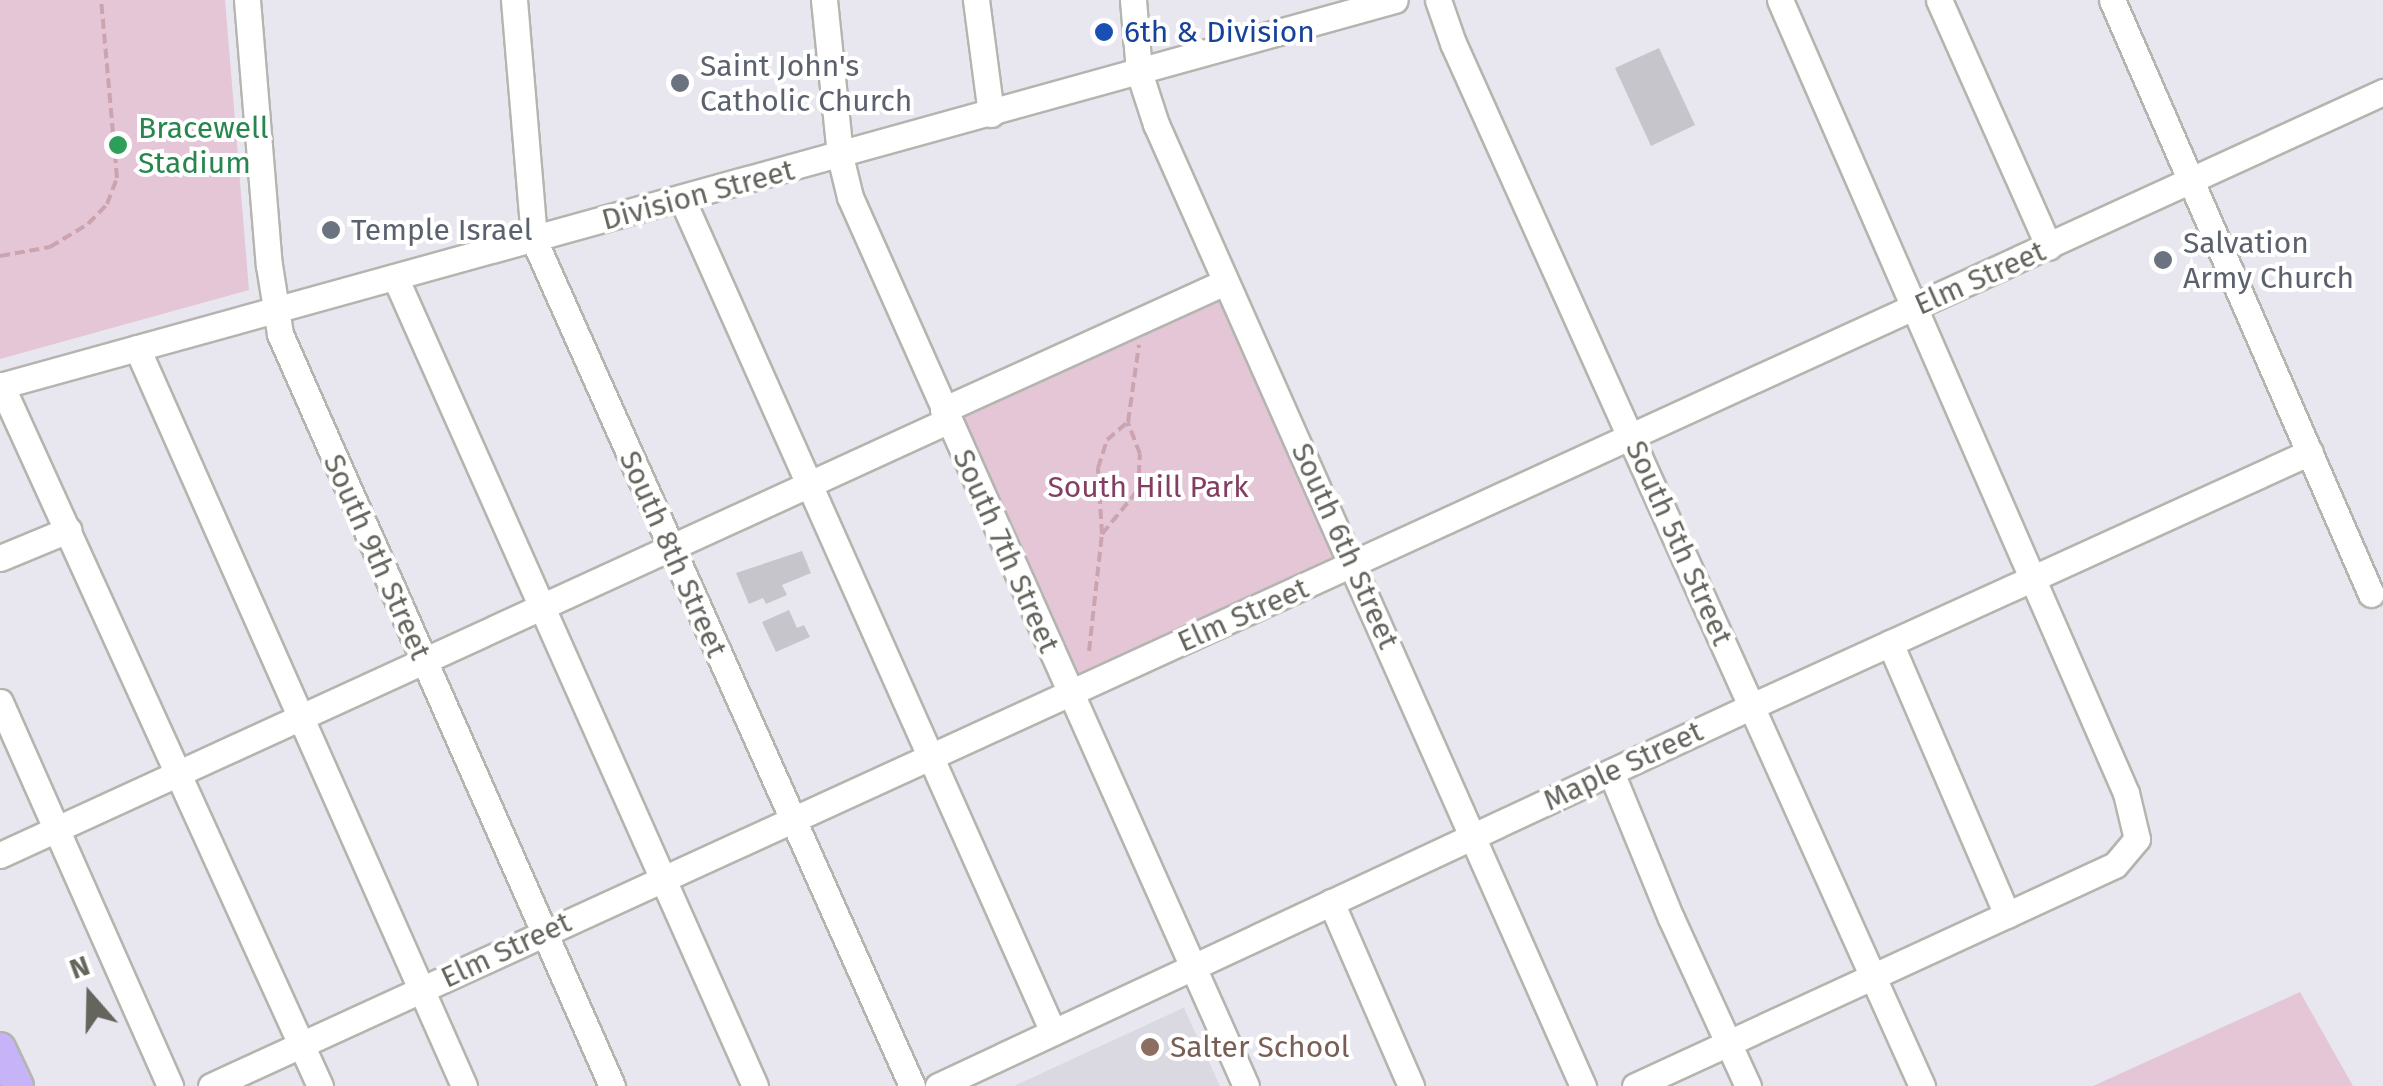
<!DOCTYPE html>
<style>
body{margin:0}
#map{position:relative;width:2383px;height:1086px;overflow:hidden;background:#e8e7ef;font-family:"Fira Sans",sans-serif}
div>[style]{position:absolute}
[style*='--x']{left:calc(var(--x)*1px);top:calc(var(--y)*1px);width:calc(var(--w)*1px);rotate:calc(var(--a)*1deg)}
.education>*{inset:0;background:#dad8e1}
.green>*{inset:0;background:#e4c6d6}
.building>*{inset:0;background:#c6c5cc}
.path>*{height:4px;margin-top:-2px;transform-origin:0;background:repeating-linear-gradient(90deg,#cba4af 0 10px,transparent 0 15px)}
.roads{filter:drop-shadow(2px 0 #b4b5af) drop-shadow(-2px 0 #b4b5af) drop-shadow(0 2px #b4b5af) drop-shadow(0 -2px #b4b5af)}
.minor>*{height:25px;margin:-12.5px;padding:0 12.5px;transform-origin:12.5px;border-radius:12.5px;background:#fff}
.major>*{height:30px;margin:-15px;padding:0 15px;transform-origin:15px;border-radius:15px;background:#c7b3f7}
.dots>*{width:28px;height:28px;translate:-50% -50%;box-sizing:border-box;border:5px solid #fff;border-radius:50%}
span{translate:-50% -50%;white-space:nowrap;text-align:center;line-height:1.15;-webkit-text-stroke:8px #fff;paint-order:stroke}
.transit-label{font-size:30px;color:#164399}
.left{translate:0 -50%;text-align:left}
.worship-label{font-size:30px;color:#5b616d}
.leisure-label{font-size:30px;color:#27864d}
.street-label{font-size:30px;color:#65655e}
.park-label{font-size:30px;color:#843e61}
.education-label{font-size:30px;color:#785e54}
.north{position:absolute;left:40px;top:946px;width:100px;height:100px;-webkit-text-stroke:8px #fff;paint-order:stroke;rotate:340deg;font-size:28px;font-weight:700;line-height:40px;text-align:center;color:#65655e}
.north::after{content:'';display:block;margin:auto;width:35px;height:45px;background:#65655e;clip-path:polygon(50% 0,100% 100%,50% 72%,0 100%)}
</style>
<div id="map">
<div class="education">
<i style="clip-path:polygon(1184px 1008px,1220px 1086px,1014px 1086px,1183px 1008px)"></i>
</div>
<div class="green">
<i style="clip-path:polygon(0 0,225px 0,249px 290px,0 359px)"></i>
<i style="clip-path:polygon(1225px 282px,1354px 565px,1069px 692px,943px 410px)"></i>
<i style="clip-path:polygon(2300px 992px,2353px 1086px,2093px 1086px)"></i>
</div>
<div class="building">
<i style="clip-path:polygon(1659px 48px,1695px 125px,1651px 146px,1615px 68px)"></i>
<i style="clip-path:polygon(802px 551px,811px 573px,782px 585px,787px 595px,766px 604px,763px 598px,749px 604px,736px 573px)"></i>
<i style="clip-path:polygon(789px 610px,797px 628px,804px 625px,810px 637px,776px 652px,762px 622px)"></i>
</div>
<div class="path">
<i style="--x:0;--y:256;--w:51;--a:-10.2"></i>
<i style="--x:50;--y:247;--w:44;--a:-31.2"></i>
<i style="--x:88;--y:224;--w:28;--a:-46"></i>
<i style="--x:107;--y:204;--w:28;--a:-69"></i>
<i style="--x:117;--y:178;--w:179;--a:-95.1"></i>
<i style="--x:1102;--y:534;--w:57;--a:-50.7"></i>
<i style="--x:1138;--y:490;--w:36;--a:-87"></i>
<i style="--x:1140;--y:454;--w:34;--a:-111"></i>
<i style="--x:1128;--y:422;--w:78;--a:-81.9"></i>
<i style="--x:1089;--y:651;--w:118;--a:-83.7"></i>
<i style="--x:1102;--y:534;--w:66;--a:-93.5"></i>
<i style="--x:1098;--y:468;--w:29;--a:-72"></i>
<i style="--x:1107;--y:440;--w:28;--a:-41"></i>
</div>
<div class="roads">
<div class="minor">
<i style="--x:247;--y:0;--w:266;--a:85.3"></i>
<i style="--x:269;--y:265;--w:70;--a:80.9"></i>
<i style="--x:280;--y:334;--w:822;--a:66.18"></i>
<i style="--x:514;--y:0;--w:241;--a:85.2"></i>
<i style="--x:534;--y:240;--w:927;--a:65.92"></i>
<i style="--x:824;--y:0;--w:157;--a:84.1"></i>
<i style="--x:840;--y:156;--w:42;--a:76.3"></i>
<i style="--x:850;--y:197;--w:973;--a:65.99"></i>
<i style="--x:976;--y:0;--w:115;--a:82.5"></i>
<i style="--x:1133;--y:0;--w:72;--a:85.2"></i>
<i style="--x:1139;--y:72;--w:55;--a:71.9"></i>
<i style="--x:1156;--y:124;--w:1053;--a:66.07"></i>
<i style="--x:1438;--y:0;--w:46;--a:70.8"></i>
<i style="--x:1453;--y:43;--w:1144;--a:65.79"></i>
<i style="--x:1939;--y:0;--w:270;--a:66"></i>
<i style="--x:2112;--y:0;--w:648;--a:66.44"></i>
<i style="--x:682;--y:199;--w:912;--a:65.99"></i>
<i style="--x:395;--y:277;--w:885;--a:66.01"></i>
<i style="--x:137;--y:348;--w:807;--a:66.1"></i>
<i style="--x:1;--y:385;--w:770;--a:65.53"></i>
<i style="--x:0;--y:386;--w:1447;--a:-15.47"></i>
<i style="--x:943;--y:410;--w:310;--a:-24.4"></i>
<i style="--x:0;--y:558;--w:74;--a:-22.4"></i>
<i style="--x:1890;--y:643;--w:296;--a:66.7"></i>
<i style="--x:0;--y:702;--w:420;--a:66.1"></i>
<i style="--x:1611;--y:772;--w:158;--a:67.7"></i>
<i style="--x:1671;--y:918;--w:185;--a:65.4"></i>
<i style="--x:0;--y:855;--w:1042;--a:-24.62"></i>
<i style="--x:1331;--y:902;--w:201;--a:66.5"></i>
<i style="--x:211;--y:1086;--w:2389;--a:-24.59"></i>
<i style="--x:938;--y:1086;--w:898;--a:-25.02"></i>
<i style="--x:1752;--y:706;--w:613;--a:-24.47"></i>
<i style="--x:1635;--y:1086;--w:528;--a:-24.72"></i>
<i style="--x:2115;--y:865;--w:34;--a:-50"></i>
<i style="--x:2137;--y:839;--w:47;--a:-103.4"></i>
<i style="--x:2126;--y:793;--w:865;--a:-113.57"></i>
</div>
<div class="major">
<i style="--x:0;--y:1048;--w:42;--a:64.7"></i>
</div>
</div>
<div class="dots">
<i style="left:1104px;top:32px;background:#1a4fb4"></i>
<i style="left:680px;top:83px;background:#6b7280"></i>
<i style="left:118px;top:145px;background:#2e9e5b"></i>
<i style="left:331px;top:230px;background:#6b7280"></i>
<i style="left:2163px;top:260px;background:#6b7280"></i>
<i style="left:1150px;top:1047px;background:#8d6e63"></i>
</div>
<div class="transit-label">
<span class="left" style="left:1124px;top:32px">6th &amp; Division</span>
</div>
<div class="worship-label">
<span class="left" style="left:700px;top:83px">Saint John's<br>Catholic Church</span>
<span class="left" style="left:351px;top:230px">Temple Israel</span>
<span class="left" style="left:2183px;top:260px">Salvation<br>Army Church</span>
</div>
<div class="leisure-label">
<span class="left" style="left:138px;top:145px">Bracewell<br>Stadium</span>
</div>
<div class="street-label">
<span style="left:698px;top:195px;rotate:-15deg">Division Street</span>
<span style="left:1980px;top:278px;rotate:-24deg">Elm Street</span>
<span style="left:1679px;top:543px;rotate:66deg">South 5th Street</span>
<span style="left:1345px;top:546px;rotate:66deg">South 6th Street</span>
<span style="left:1006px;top:551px;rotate:66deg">South 7th Street</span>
<span style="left:673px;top:554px;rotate:66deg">South 8th Street</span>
<span style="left:377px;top:557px;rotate:66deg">South 9th Street</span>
<span style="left:1243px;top:615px;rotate:-24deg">Elm Street</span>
<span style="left:1623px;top:766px;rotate:-25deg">Maple Street</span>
<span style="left:506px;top:950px;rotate:-25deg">Elm Street</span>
</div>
<div class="park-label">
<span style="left:1148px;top:487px">South Hill Park</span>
</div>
<div class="education-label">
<span class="left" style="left:1170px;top:1047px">Salter School</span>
</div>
<div class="north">N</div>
</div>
